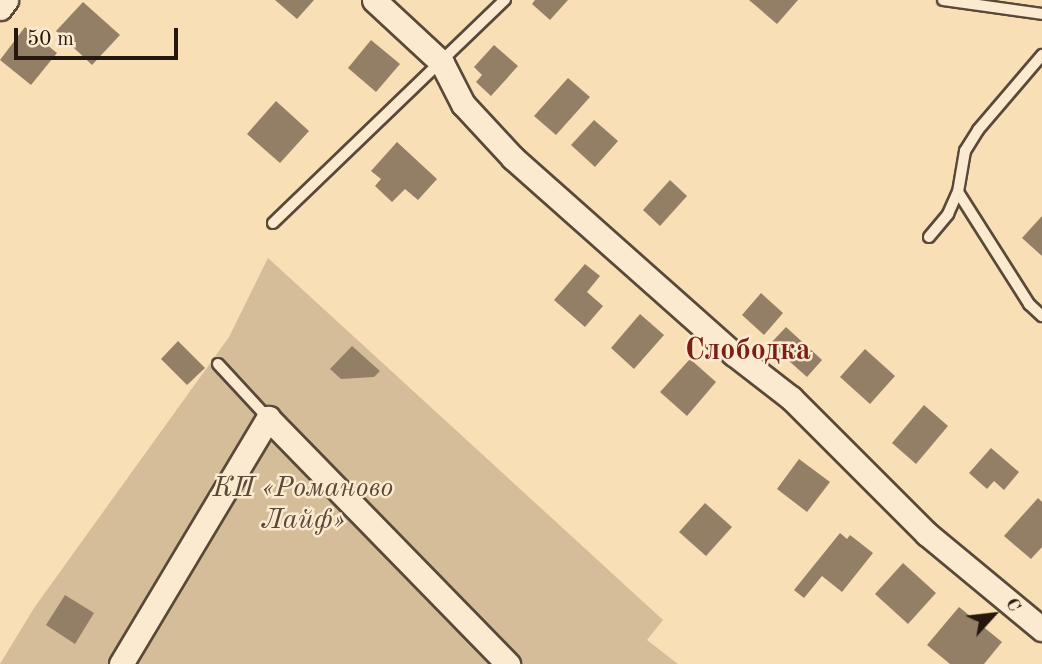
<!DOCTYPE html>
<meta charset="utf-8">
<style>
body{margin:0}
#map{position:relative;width:1042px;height:664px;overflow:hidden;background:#f9dfb6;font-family:"Old Standard TT",serif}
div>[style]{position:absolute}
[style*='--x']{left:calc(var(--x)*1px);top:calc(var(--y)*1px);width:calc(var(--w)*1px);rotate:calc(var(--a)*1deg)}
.green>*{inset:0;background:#d5bd99}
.building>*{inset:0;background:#937f65}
.roads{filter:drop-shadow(2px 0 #5a4938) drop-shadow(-2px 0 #5a4938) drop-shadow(0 2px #5a4938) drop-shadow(0 -2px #5a4938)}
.lane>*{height:10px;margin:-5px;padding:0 5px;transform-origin:5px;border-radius:5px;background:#fbead0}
.street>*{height:23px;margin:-11.5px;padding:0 11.5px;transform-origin:11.5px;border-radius:11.5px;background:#fbead0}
span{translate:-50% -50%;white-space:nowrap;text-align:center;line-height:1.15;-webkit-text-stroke:5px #fbead0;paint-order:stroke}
.park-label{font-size:28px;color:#5a4938;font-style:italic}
.neighbourhood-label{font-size:30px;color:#7a1f14;font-weight:700}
.north{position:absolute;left:958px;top:580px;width:70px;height:70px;-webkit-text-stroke:5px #fbead0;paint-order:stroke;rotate:63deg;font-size:19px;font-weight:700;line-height:28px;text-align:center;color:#25170e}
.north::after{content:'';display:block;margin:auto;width:24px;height:32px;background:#25170e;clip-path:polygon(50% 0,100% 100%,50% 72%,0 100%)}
.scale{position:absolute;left:14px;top:28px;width:164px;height:32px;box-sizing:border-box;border:4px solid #25170e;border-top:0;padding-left:9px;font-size:21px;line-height:24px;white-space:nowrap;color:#25170e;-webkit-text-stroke:5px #fbead0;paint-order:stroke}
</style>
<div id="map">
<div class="green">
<i style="clip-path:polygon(268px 258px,663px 620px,647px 640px,678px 664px,0 664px,34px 608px,229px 337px)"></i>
</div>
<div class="building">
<i style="clip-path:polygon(275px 0,314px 0,297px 19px)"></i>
<i style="clip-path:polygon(535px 0,568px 0,550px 20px,532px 4px)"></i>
<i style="clip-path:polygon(749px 0,798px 0,777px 24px)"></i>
<i style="clip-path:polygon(83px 2px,120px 35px,92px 65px,56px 31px)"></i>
<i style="clip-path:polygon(25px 27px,57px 53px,31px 85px,0 60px)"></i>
<i style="clip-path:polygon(371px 40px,400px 64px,376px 92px,348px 68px)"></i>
<i style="clip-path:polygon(494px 45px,518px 66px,491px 96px,476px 82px,482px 75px,474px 67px)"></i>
<i style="clip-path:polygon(568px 78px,590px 97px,556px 135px,534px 116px)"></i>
<i style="clip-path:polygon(276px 101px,309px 131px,280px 163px,247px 134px)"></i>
<i style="clip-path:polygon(594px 120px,618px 141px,595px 167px,571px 145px)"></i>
<i style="clip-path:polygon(397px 142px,437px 179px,418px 200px,405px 189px,392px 202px,375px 186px,381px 179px,371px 171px)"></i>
<i style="clip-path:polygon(670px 180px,687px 196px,660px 226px,643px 210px)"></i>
<i style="clip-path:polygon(1042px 216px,1042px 256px,1022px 238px)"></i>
<i style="clip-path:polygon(585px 264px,600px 276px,587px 292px,603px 306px,585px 327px,554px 300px)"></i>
<i style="clip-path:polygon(761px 293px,783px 313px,764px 335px,742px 315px)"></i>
<i style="clip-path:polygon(640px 314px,664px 335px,634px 369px,611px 348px)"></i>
<i style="clip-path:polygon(786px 327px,822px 360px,807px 377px,770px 344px)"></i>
<i style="clip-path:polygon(178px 341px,205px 368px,187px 385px,161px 359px)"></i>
<i style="clip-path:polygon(352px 346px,380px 371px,374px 377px,341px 379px,330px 369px)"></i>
<i style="clip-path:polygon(865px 349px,895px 376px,870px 404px,840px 377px)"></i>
<i style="clip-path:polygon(690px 359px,716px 382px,687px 416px,660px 392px)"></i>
<i style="clip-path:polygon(924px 405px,948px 426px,916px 464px,892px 443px)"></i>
<i style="clip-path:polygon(991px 448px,1019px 472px,1004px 490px,994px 481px,987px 489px,969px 473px)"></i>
<i style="clip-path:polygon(799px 459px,830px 482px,807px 512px,777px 489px)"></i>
<i style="clip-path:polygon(1038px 498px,1042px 502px,1042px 547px,1031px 559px,1004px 536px)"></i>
<i style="clip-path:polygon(705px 503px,732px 527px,706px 556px,679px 532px)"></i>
<i style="clip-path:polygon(840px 533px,847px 539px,850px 535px,873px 553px,842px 592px,822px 576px,804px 598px,794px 590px)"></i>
<i style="clip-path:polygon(903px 563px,936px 593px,908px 624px,875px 594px)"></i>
<i style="clip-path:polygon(65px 595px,94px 613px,75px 644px,46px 625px)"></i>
<i style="clip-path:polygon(959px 607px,1002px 642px,984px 664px,950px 664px,927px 645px)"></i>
</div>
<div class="roads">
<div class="lane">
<i style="--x:943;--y:0;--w:100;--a:8"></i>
<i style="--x:958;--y:192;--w:133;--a:57.6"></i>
<i style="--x:1029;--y:304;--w:18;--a:43"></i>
<i style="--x:273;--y:223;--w:322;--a:-43.9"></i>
<i style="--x:929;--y:237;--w:30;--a:-50"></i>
<i style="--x:948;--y:214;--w:24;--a:-66"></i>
<i style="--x:958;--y:192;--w:42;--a:-80.3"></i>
<i style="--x:965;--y:151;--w:25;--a:-58"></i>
<i style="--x:978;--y:130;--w:99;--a:-49.5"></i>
<i style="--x:218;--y:364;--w:74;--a:47.2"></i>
</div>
<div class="street">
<i style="--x:374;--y:0;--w:93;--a:42.8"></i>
<i style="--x:442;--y:63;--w:46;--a:62.9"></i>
<i style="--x:463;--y:104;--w:74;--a:47.2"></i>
<i style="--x:513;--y:158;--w:295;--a:41.6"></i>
<i style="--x:734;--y:354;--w:72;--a:37.7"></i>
<i style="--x:791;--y:398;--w:192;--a:45"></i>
<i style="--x:927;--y:534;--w:149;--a:39.6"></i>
<i style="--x:0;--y:8;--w:10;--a:-53"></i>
<i style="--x:121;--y:664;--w:287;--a:-59.1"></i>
<i style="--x:268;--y:418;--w:344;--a:45.7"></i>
</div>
</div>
<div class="park-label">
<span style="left:303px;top:505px">КП «Романово<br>Лайф»</span>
</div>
<div class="neighbourhood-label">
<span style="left:748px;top:351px">Слободка</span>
</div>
<div class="north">С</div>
<div class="scale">50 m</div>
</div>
